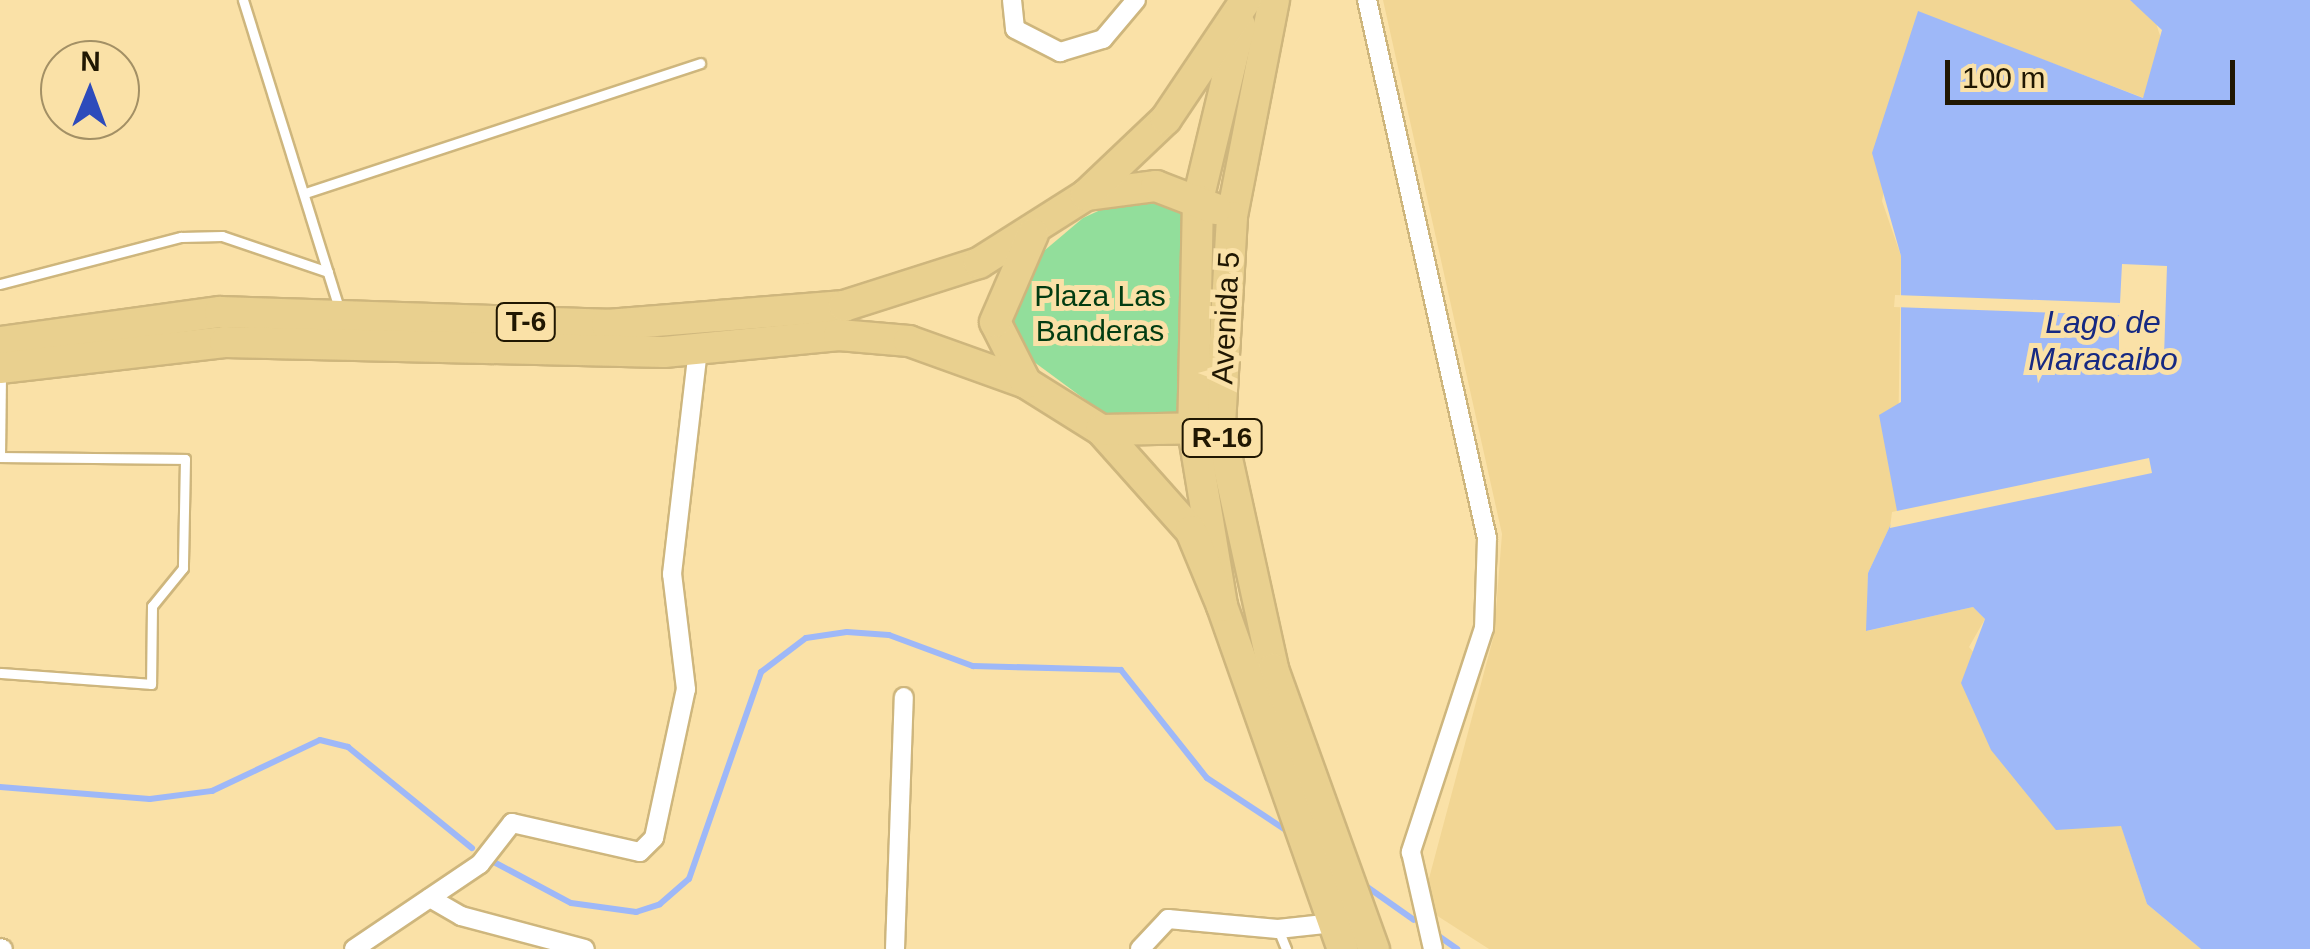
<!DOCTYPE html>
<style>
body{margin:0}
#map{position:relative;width:2310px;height:949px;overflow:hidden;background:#fae1a7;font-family:Arial,sans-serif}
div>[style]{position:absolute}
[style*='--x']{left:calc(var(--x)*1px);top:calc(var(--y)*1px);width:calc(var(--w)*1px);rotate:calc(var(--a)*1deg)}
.built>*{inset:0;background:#f2d694}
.green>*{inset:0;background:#92de9b}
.water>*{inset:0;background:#9eb8f8}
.pier>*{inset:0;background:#fae1a7}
.stream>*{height:6px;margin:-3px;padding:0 3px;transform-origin:3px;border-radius:3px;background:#9eb8f8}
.roads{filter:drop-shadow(2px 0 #ceb67d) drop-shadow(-2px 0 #ceb67d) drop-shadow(0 2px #ceb67d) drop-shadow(0 -2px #ceb67d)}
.service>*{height:9px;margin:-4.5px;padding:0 4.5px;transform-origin:4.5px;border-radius:4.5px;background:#fff}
.minor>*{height:18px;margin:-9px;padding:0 9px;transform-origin:9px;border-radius:9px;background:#fff}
.primary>*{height:30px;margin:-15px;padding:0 15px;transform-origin:15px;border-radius:15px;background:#e9d08f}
span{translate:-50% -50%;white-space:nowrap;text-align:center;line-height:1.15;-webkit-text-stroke:10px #fae1a7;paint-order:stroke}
.shield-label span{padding:2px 8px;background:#fae1a7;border:2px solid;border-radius:8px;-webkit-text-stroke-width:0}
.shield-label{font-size:28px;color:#201702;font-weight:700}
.park-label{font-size:30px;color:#023c12}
.street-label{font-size:30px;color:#201702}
.water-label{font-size:32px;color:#162982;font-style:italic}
.north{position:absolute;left:40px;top:40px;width:100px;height:100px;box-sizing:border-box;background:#fae1a7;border:2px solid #a39065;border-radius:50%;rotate:1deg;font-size:28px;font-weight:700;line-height:40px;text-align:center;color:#201702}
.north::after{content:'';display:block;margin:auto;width:35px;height:45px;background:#2d4bbb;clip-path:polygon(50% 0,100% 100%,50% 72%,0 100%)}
.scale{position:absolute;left:1945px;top:60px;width:290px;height:45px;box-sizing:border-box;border:5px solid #201702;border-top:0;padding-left:12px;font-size:30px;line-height:35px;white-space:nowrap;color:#201702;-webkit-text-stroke:8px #fae1a7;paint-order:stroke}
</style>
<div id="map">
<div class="built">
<i style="clip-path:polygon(1383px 0,2130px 0,2155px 20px,2164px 48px,2144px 98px,1918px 12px,1882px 201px,1901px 256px,1897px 511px,1868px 573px,1867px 631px,1973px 607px,1985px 619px,1969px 647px,2121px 825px,2147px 904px,2201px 949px,1489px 949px,1436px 915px,1427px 886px,1494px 635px,1502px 534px)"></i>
</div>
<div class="green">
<i style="clip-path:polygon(1159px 198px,1184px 216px,1181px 420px,1106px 415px,1026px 356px,1009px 311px,1019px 272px,1083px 218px,1122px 200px)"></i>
</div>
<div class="water">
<i style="clip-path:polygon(2130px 0,2310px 0,2310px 949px,2201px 949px,2147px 904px,2121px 826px,2056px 830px,1991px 750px,1961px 683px,1985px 619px,1973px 607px,1866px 631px,1868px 573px,1897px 511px,1879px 415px,1901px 402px,1901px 256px,1872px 153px,1918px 11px,2143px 98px,2162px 30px)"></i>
</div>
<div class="pier">
<i style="clip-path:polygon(2122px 264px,2167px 266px,2164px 356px,2119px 355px,2119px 315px,1894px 307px,1895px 295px,2120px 303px)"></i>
<i style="clip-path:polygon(2149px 458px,2152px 473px,1890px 528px,1892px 512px)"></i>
</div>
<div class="stream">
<i style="--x:0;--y:787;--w:150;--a:4.6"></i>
<i style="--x:150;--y:799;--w:63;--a:-7.4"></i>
<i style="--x:212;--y:791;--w:119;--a:-25.3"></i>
<i style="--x:320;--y:740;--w:29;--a:14"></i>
<i style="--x:348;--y:747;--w:160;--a:39.2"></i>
<i style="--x:492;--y:861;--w:89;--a:28"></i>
<i style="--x:571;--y:903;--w:66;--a:7.9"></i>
<i style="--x:636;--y:912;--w:25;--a:-18"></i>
<i style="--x:660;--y:904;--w:38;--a:-41"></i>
<i style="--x:689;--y:879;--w:219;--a:-70.8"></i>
<i style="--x:761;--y:672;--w:56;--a:-37.1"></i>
<i style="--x:806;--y:638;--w:41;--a:-8.3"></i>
<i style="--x:847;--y:632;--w:42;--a:4.1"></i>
<i style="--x:889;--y:635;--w:90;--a:20.3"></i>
<i style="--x:973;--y:666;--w:148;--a:1.5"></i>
<i style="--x:1121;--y:670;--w:138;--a:51.5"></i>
<i style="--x:1207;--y:778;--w:102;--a:33.4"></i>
<i style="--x:1363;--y:884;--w:62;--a:35.2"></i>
<i style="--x:1440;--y:937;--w:21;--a:35"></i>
</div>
<div class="roads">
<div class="service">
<i style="--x:243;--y:0;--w:323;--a:72.7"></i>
<i style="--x:305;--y:193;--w:416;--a:-18.2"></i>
<i style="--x:0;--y:284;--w:187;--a:-14.6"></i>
<i style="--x:181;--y:237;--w:41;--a:-1.4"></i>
<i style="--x:222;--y:236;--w:112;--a:18.8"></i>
<i style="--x:0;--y:457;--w:185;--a:0.6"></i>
<i style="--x:185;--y:459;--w:109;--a:91.1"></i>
<i style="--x:183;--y:568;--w:49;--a:129.2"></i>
<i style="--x:152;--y:606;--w:78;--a:90.7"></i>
<i style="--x:151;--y:684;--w:151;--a:-175.8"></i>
<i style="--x:0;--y:457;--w:82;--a:-89.3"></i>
<i style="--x:1278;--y:929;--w:22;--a:68"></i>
</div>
<div class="minor">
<i style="--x:1012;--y:0;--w:29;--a:84"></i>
<i style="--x:1015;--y:29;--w:51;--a:27.1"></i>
<i style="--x:1060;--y:52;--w:45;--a:-16.8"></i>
<i style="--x:1103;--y:39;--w:51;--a:-49.8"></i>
<i style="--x:1367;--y:0;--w:551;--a:77.43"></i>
<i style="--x:1487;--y:538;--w:90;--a:91.9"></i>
<i style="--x:1484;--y:628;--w:236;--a:108.1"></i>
<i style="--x:1411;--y:852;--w:99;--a:77.2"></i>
<i style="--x:430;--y:898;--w:36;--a:30"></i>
<i style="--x:461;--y:916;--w:128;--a:14.9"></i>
<i style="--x:0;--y:948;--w:3;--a:18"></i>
<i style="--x:354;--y:949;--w:152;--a:-34"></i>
<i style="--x:480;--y:864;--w:52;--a:-52"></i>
<i style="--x:512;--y:823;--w:131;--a:12.8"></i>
<i style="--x:640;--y:852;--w:20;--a:-45"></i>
<i style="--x:654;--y:838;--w:152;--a:-77.9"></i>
<i style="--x:686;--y:689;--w:116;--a:-96.9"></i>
<i style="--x:672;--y:574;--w:226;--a:-83.4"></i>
<i style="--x:895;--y:949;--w:252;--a:-88"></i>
<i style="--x:1140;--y:949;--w:41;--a:-47"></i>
<i style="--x:1168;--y:919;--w:110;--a:5.2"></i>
<i style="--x:1278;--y:929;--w:56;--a:-6.1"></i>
</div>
<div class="primary">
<i style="--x:1274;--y:0;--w:221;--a:101"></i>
<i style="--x:1232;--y:217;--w:210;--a:93.3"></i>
<i style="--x:1220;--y:427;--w:248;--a:77.6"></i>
<i style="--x:1273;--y:669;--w:298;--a:70.2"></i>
<i style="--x:1240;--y:25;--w:180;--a:103.5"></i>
<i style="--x:1198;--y:200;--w:230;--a:91.2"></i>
<i style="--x:1193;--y:430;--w:178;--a:80.6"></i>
<i style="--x:1222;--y:606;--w:364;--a:70.6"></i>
<i style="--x:1086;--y:195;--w:71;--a:-7.3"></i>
<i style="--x:1156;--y:186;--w:64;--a:21"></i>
<i style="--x:0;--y:342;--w:222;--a:-7.8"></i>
<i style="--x:220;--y:312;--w:387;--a:1.9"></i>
<i style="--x:607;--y:325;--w:238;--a:-4.6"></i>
<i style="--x:844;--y:306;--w:142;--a:-17.7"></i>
<i style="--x:979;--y:263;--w:127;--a:-32.4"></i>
<i style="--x:1086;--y:195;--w:110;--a:-43.5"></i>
<i style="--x:1166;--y:119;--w:143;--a:-56.1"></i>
<i style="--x:0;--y:368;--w:226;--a:-6.6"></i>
<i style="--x:225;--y:342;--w:439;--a:1.3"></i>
<i style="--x:664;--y:352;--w:176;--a:-5.5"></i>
<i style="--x:839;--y:335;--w:70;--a:4.9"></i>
<i style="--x:909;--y:341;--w:124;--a:19.7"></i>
<i style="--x:1026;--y:383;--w:89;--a:32.1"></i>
<i style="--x:1101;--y:430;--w:135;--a:48.3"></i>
<i style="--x:1191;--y:531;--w:81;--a:67.5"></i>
<i style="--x:1026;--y:383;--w:68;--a:-116.9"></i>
<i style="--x:995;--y:322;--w:96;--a:-66.6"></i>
<i style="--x:1101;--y:430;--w:112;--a:-1"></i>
</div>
</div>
<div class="shield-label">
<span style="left:526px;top:322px">T-6</span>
<span style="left:1222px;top:438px">R-16</span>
</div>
<div class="park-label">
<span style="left:1100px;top:313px">Plaza Las<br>Banderas</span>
</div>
<div class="street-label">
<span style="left:1226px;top:318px;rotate:-87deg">Avenida 5</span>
</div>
<div class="water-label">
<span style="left:2103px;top:341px">Lago de<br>Maracaibo</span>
</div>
<div class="north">N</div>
<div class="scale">100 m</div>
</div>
